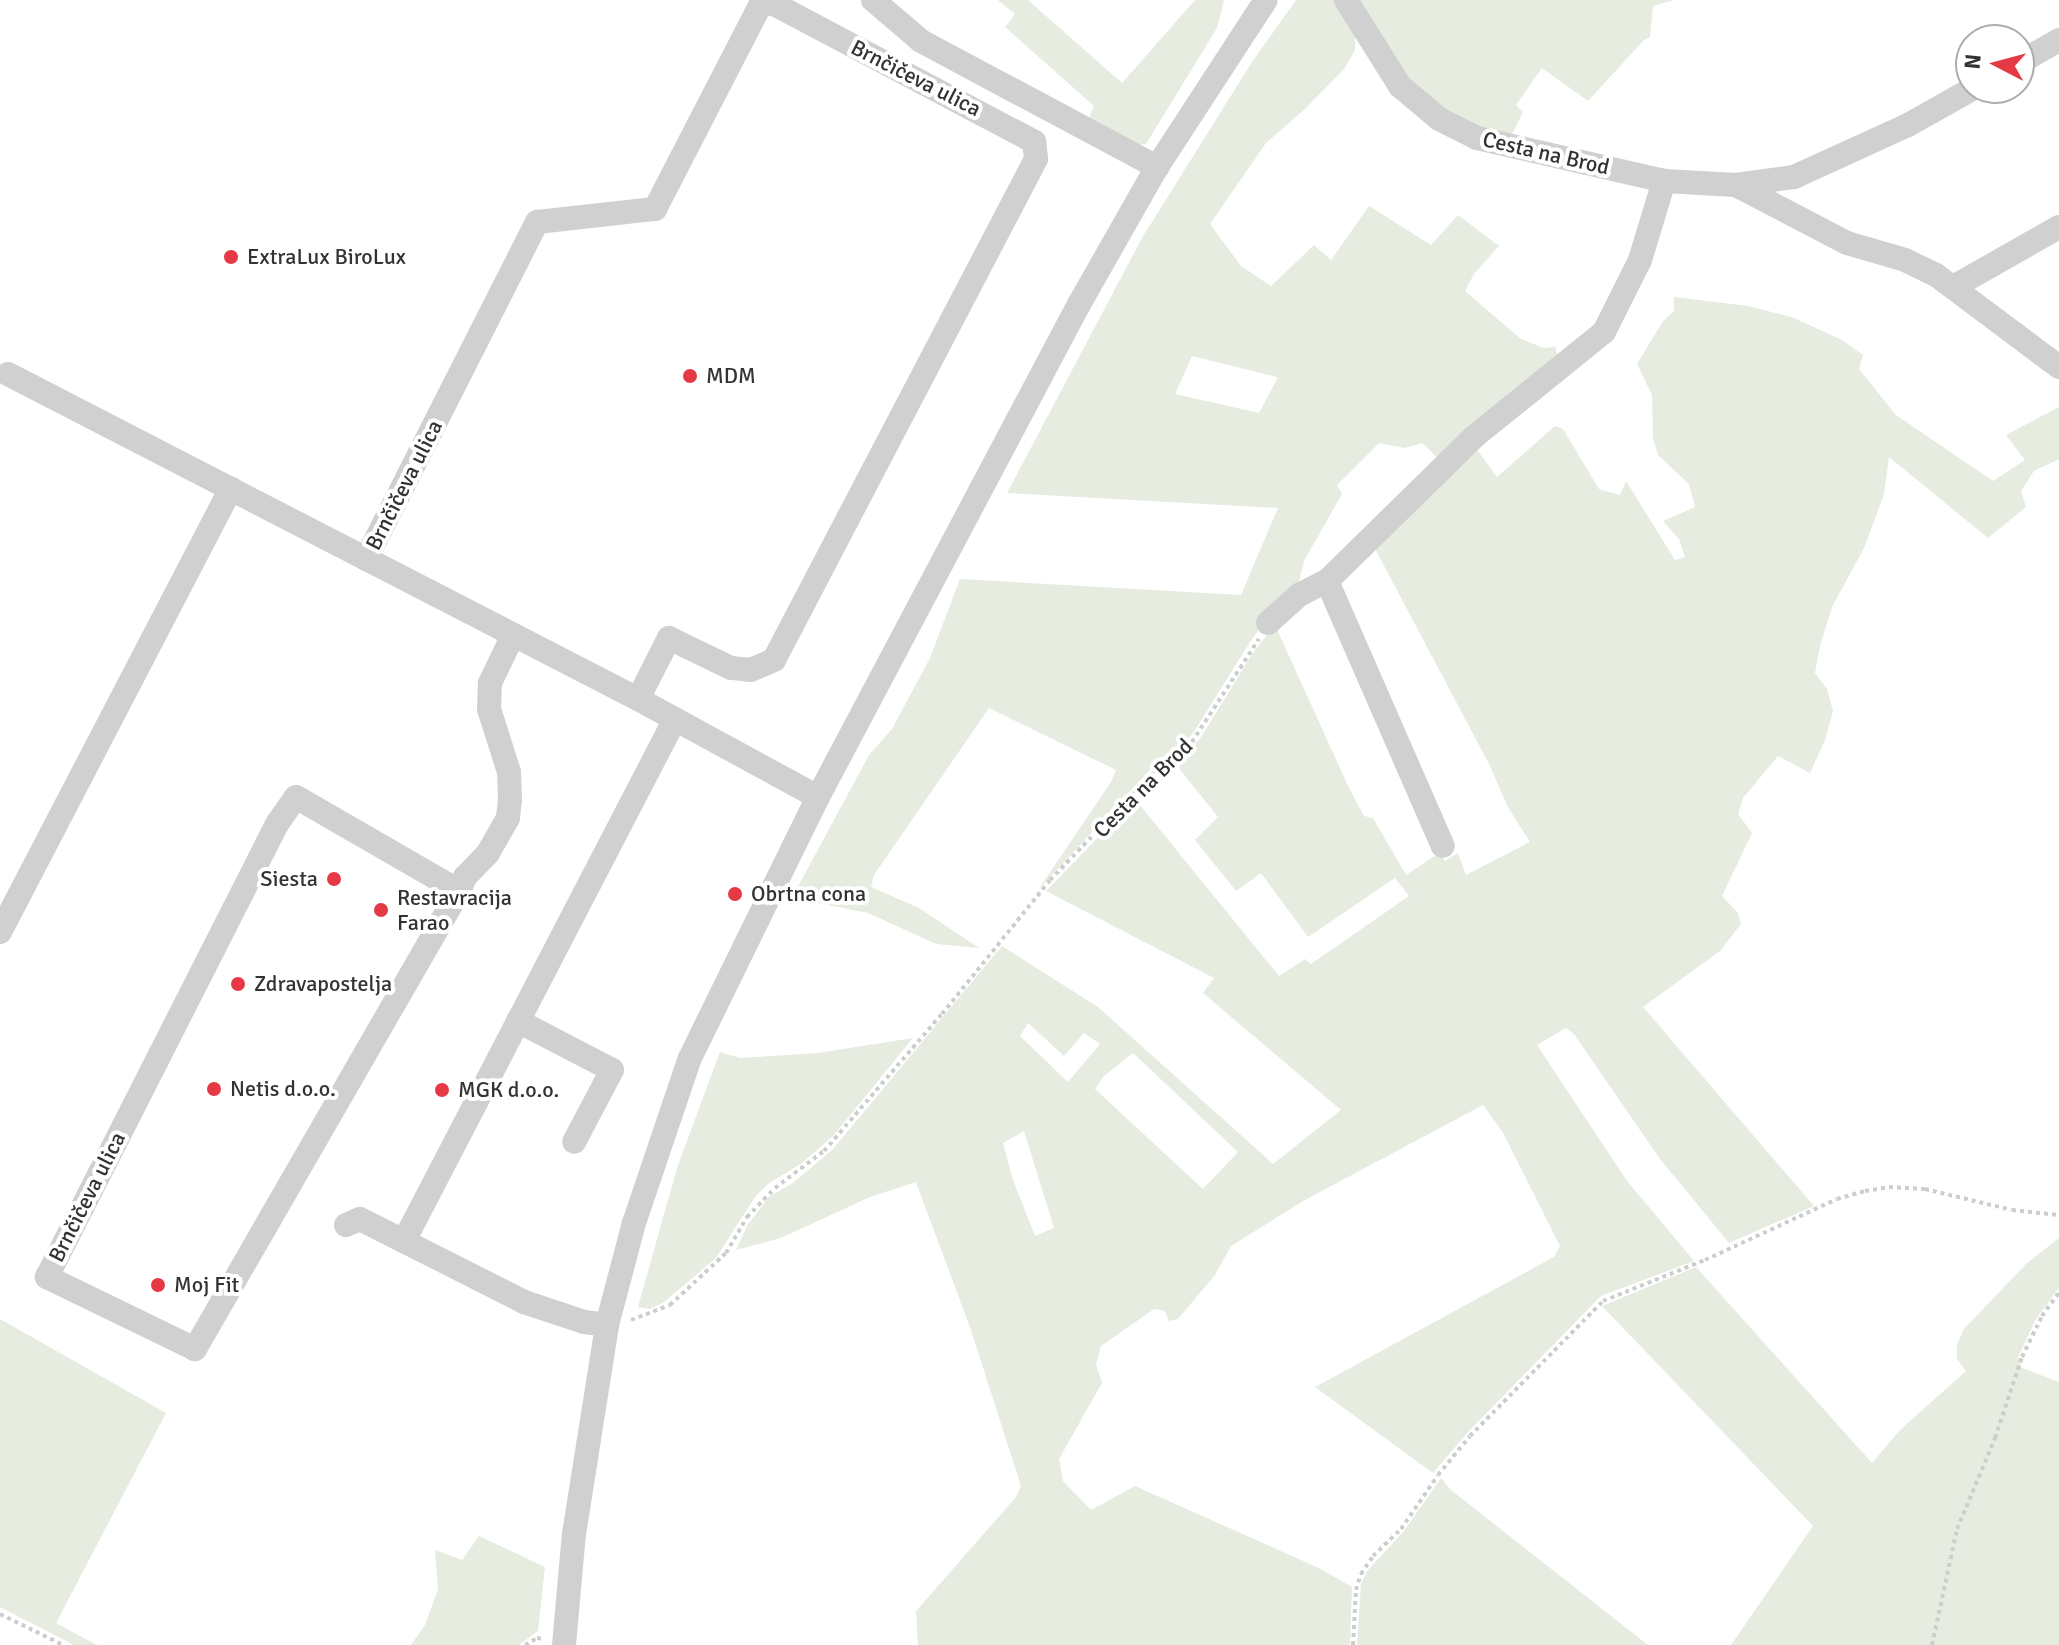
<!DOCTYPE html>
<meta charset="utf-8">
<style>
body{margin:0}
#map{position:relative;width:2059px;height:1645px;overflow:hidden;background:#fff;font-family:Signika,sans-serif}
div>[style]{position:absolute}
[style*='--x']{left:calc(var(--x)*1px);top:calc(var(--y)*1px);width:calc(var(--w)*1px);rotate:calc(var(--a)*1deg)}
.green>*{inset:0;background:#e6ecdf}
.path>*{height:4px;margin-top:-2px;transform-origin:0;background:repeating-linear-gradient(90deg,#cdcdcd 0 4px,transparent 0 8px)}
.minor>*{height:24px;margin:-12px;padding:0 12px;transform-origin:12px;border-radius:12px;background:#d0d0d0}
.dots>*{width:22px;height:22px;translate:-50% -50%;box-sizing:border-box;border:4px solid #fff;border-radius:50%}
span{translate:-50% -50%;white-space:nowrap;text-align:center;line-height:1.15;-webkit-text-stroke:8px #fff;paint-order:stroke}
.street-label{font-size:22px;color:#333}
.poi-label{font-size:22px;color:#333}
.left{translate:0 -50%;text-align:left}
.right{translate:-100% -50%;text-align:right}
.north{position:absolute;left:1955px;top:24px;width:80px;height:80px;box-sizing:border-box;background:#fff;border:2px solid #adadad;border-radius:50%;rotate:276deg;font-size:22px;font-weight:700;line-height:32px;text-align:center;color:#333}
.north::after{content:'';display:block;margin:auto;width:28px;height:36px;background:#e63946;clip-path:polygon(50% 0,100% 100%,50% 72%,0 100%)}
</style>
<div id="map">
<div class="green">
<i style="clip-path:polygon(998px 0,1028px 0,1122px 83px,1195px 0,1224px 0,1217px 28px,1146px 144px,1132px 145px,1089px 119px,1094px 106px,1005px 27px,1015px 14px)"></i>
<i style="clip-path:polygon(evenodd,1296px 0,1337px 0,1355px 34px,1355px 50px,1344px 69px,1305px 109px,1266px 143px,1210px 224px,1241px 266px,1271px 286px,1314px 245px,1331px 260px,1369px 206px,1431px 245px,1458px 215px,1499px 246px,1474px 274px,1465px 291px,1521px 339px,1544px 348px,1555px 347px,1559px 361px,1440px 460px,1422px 443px,1405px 448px,1379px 443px,1337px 485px,1342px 494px,1304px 561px,1297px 590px,1269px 616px,1250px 642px,1192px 735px,1150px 770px,1038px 890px,1111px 782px,1116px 770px,989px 708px,874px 875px,871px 887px,919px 908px,979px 948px,936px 944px,868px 913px,802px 900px,794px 894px,869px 755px,892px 729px,930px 658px,960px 579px,1241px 595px,1278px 508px,1007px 493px,1142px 238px,1252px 62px,1296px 0,1192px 356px,1277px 377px,1278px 377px,1259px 413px,1175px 394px,1192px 356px)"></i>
<i style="clip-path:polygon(1359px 0,1674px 0,1653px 6px,1650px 37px,1644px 40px,1588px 101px,1542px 68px,1516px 105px,1523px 112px,1510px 138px,1477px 130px,1418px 93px)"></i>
<i style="clip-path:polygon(evenodd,1674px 297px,1748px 306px,1794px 318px,1842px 340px,1863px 355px,1859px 369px,1896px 415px,1993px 481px,2025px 460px,2006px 435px,2059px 407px,2059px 459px,2034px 471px,2021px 491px,2026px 507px,1988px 538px,1889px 457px,1884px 494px,1864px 548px,1832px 607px,1820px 646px,1815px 673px,1827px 689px,1833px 711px,1825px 740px,1810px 773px,1778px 756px,1743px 798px,1738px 814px,1752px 833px,1722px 896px,1738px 913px,1741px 924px,1720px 951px,1643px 1007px,1814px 1206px,1729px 1243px,1660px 1159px,1574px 1034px,1566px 1028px,1537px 1045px,1627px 1181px,1694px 1261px,1601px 1296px,1469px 1431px,1433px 1473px,1315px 1387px,1554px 1257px,1560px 1246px,1502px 1131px,1483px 1105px,1303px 1201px,1231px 1246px,1215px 1275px,1178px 1319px,1169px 1321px,1165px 1311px,1154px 1309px,1101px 1346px,1096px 1365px,1102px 1383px,1059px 1459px,1063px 1481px,1091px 1510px,1135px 1486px,1319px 1568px,1352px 1587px,1350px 1645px,918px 1645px,916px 1611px,1016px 1497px,1021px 1486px,971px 1330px,916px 1182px,870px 1197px,781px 1238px,736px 1250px,748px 1224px,770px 1196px,793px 1183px,833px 1149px,1002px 946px,1098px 1007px,1273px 1164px,1341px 1110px,1203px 993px,1214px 978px,1046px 891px,1135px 799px,1279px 976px,1305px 959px,1311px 964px,1409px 896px,1395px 878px,1308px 937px,1261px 873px,1236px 891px,1195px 840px,1218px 817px,1174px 762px,1200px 739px,1252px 654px,1275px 625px,1349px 788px,1364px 816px,1373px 818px,1406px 875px,1439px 853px,1445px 861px,1458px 853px,1466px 875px,1530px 842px,1508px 807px,1489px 764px,1372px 543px,1473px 444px,1497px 477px,1555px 426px,1563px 429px,1599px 489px,1620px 495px,1626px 481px,1675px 560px,1685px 557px,1679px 539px,1663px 521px,1695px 507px,1689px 484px,1658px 455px,1653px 438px,1652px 395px,1637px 364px,1663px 321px,1674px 311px,1674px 297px,1028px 1023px,1064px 1056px,1084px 1033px,1100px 1044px,1068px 1082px,1020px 1036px,1028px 1023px,1674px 297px,1133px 1053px,1238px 1152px,1203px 1189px,1095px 1089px,1104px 1076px,1133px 1053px,1674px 297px,1024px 1131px,1054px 1228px,1035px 1236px,1013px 1180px,1003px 1143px,1024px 1131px)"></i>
<i style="clip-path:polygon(913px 1038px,834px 1135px,802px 1163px,768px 1184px,755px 1197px,716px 1258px,664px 1302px,650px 1309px,638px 1307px,677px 1168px,720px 1052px,740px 1058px,818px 1053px)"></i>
<i style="clip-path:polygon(2059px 1238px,2059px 1288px,2036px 1319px,2018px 1357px,2022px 1368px,2059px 1382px,2059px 1645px,1731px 1645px,1813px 1526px,1602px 1306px,1696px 1267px,1872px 1463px,1900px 1430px,1966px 1371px,1957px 1359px,1957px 1345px,1964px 1329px,2026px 1264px)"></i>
<i style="clip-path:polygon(0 1319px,166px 1413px,56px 1623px,97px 1645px,74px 1645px,0 1607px)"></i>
<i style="clip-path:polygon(1441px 1478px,1451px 1490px,1648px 1645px,1357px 1645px,1361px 1584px,1367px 1571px,1404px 1531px)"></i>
<i style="clip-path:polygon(479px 1536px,545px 1567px,538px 1631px,519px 1645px,411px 1645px,425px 1625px,438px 1589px,435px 1550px,462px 1560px)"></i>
</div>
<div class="path">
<i style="--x:631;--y:1320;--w:42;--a:-21"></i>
<i style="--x:670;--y:1305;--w:76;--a:-42.9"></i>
<i style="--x:726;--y:1253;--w:42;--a:-59.7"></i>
<i style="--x:747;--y:1217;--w:40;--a:-46"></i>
<i style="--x:775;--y:1188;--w:61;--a:-37.1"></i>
<i style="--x:824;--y:1151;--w:181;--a:-49.3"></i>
<i style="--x:942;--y:1014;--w:172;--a:-51.1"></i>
<i style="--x:1050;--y:880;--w:149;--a:-46.1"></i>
<i style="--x:1153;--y:773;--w:50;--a:-38.5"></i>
<i style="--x:1192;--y:742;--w:123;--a:-57"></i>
<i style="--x:0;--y:1614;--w:70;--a:26.2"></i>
<i style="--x:525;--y:1645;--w:14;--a:-30"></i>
<i style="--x:537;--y:1638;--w:7;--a:8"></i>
<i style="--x:1353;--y:1645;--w:55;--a:-86.9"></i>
<i style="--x:1356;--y:1590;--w:17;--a:-73"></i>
<i style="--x:1361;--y:1574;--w:22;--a:-56"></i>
<i style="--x:1373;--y:1556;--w:39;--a:-44"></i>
<i style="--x:1401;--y:1529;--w:65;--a:-55.6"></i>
<i style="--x:1438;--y:1475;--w:50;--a:-50.6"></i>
<i style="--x:1470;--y:1436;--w:190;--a:-45.4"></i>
<i style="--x:1603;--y:1301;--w:110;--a:-21.9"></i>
<i style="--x:1705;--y:1260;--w:145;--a:-24.8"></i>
<i style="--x:1837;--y:1199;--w:29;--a:-16"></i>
<i style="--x:1865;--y:1191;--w:24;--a:-9"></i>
<i style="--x:1889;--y:1187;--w:36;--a:3"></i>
<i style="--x:1925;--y:1189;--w:89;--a:13.6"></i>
<i style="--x:2012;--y:1210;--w:47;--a:6.1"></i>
<i style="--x:1932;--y:1645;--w:119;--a:-77.8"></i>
<i style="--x:1957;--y:1529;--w:99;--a:-67.3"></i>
<i style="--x:1995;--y:1438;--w:85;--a:-71.6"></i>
<i style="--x:2022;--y:1357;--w:46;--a:-64"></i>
<i style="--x:2042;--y:1316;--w:29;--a:-54"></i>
</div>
<div class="minor">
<i style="--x:873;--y:0;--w:63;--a:40.5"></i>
<i style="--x:921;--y:41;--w:268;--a:28.1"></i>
<i style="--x:1346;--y:0;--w:102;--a:57.9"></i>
<i style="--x:1400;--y:86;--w:51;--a:40.2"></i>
<i style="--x:1439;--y:119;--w:42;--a:26.6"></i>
<i style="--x:1477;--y:138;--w:192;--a:12.9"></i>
<i style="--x:1664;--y:181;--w:72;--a:3.2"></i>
<i style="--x:1736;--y:185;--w:59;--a:-7.9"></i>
<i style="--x:1794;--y:177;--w:125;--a:-24.5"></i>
<i style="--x:1908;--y:125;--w:76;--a:-29.3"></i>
<i style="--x:2019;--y:63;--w:46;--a:-29.9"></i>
<i style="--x:1736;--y:185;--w:125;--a:27.6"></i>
<i style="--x:1847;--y:243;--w:60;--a:16.3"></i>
<i style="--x:1905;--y:260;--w:34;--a:26"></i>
<i style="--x:1936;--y:275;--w:154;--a:36.8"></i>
<i style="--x:1955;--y:286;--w:120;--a:-29.6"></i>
<i style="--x:8;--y:374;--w:709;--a:27.29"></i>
<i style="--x:638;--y:699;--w:205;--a:28.6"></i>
<i style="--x:366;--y:559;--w:378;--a:-63.1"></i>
<i style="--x:537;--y:222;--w:119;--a:-6.3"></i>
<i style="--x:655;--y:209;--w:229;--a:-62.7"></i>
<i style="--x:760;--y:6;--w:12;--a:-14"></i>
<i style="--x:772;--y:3;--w:297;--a:27.9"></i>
<i style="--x:1034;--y:142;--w:17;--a:83"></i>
<i style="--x:1036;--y:159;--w:565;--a:117.61"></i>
<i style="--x:774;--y:660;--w:25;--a:157"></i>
<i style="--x:751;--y:670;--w:20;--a:-174"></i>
<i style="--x:731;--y:668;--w:69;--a:-154.2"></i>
<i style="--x:669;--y:638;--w:68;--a:116.9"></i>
<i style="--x:1327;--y:581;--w:289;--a:66.4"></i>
<i style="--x:1268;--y:623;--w:42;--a:-42.1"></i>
<i style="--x:1299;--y:595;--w:31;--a:-27"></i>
<i style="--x:1327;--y:581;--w:207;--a:-44.4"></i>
<i style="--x:1475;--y:436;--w:166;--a:-38.9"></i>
<i style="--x:1604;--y:332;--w:80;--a:-63.4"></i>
<i style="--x:1640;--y:260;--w:83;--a:-73.1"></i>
<i style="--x:459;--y:891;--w:529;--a:119.96"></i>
<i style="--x:195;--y:1349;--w:165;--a:-154.1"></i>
<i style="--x:47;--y:1277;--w:508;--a:-63.08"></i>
<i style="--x:277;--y:824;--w:33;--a:-55"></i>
<i style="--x:296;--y:797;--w:188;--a:30"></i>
<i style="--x:459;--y:891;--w:15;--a:-67"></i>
<i style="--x:465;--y:877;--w:33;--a:-46"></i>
<i style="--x:488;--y:853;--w:40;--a:-60.3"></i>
<i style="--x:508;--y:818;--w:18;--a:-84"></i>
<i style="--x:510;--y:800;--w:28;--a:-92"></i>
<i style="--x:509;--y:772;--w:66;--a:-107.6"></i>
<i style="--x:489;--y:709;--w:26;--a:-88"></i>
<i style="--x:490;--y:683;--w:53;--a:-64.4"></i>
<i style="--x:0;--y:932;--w:500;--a:-62.5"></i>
<i style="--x:518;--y:1021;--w:106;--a:27.5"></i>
<i style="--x:612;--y:1070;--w:81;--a:117.8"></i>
<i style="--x:346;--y:1225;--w:15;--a:-23"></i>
<i style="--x:360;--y:1219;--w:184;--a:26.8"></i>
<i style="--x:524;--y:1302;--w:63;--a:18.4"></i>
<i style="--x:584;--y:1322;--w:23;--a:7"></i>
<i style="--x:404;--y:1241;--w:588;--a:-62.56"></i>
<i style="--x:564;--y:1645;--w:111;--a:-84.9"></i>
<i style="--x:574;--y:1534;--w:212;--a:-81"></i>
<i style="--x:607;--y:1325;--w:106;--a:-75.2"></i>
<i style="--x:634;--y:1223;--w:174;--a:-71.3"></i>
<i style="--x:690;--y:1058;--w:291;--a:-63.9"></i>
<i style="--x:818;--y:797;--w:556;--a:-62.1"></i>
<i style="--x:1078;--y:306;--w:160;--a:-60.4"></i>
<i style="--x:1157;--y:167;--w:199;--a:-56.9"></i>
</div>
<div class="dots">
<i style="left:231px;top:257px;background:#e63946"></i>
<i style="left:690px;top:376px;background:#e63946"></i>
<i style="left:334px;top:879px;background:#e63946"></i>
<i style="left:735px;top:894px;background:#e63946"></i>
<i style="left:381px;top:910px;background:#e63946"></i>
<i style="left:238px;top:984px;background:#e63946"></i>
<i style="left:214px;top:1089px;background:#e63946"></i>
<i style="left:442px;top:1090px;background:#e63946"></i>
<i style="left:158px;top:1285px;background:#e63946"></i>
</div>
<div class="street-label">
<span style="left:916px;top:78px;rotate:27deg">Brnčičeva ulica</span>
<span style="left:1546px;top:153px;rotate:13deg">Cesta na Brod</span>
<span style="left:404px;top:485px;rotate:-63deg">Brnčičeva ulica</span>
<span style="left:1143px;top:788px;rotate:-45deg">Cesta na Brod</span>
<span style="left:87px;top:1197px;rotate:-63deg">Brnčičeva ulica</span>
</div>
<div class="poi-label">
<span class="left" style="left:247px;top:257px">ExtraLux BiroLux</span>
<span class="left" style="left:706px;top:376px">MDM</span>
<span class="right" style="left:318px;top:879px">Siesta</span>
<span class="left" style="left:751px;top:894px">Obrtna cona</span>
<span class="left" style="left:397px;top:910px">Restavracija<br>Farao</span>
<span class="left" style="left:254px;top:984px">Zdravapostelja</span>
<span class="left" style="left:230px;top:1089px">Netis d.o.o.</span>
<span class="left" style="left:458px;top:1090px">MGK d.o.o.</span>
<span class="left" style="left:174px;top:1285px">Moj Fit</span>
</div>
<div class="north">N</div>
</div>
